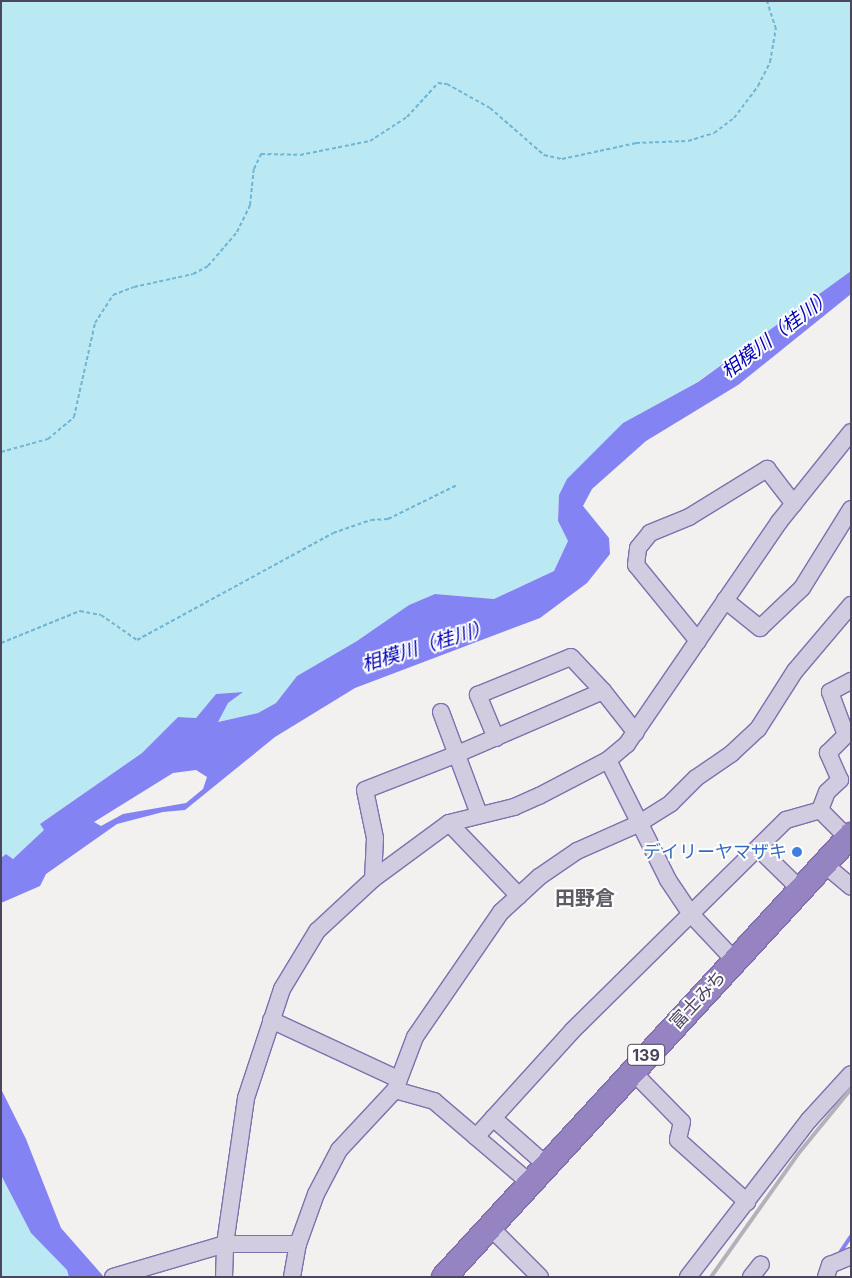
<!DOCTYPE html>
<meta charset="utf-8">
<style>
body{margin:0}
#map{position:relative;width:852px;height:1278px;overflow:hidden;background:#f2f1ef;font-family:Inter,"Noto Sans JP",sans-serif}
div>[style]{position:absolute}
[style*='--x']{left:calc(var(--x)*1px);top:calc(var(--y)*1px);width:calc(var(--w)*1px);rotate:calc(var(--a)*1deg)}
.green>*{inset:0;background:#bae8f3}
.water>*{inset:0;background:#8483f4}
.stream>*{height:4px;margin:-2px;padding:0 2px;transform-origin:2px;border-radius:2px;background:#8483f4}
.path>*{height:2px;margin-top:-1px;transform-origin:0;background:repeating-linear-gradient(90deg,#6fb5d4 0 4px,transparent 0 6.5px)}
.roads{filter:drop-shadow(1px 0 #826eae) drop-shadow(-1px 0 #826eae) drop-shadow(0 1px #826eae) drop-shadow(0 -1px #826eae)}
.minor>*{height:16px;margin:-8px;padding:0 8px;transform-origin:8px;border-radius:8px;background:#d1cce0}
.highway>*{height:24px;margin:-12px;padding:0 12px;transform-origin:12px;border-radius:12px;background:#9683c2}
.rail>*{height:4px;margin:-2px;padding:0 2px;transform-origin:2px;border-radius:2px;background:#b5b1ba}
.dots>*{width:14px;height:14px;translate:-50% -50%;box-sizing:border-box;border:2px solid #fff;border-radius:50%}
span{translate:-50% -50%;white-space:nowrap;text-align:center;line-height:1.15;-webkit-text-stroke:4px #fff;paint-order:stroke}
.shield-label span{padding:1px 4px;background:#fff;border:1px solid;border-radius:4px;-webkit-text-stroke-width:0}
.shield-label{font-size:16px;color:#4c455e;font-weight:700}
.shop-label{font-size:18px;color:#366cbe}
.right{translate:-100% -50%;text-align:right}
.street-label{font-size:18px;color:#4c455e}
.water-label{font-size:19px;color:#0100b7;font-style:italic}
.quarter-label{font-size:20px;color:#5e5b65;font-weight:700}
.frame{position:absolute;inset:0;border:2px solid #4c455e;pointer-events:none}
</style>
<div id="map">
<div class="green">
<i style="clip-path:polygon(1px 1px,851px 1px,851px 271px,697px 382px,623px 423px,559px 495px,558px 521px,568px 541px,554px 571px,494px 599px,435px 594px,409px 605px,357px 641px,297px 676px,276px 703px,258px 713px,217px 722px,228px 703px,242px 692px,216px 694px,196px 718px,178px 717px,142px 753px,40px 824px,45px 830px,13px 859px,6px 854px,1px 858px)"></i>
<i style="clip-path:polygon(1px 1175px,31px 1233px,67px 1270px,69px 1277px,1px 1277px)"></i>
</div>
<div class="water">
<i style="clip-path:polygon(evenodd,851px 271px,851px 294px,738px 385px,646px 441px,592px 489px,583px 506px,609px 538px,610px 554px,587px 583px,540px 618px,355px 688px,275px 737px,185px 810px,163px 812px,117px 824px,46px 874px,40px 886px,1px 903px,1px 858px,6px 854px,13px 859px,44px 830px,40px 824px,142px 753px,178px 717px,196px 718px,216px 694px,243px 692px,228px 703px,218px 722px,258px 713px,276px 703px,297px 676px,357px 641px,409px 605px,435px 594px,494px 599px,554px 571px,568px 541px,558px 521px,559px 495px,567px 479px,623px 423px,698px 382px,851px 271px,196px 770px,207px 777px,203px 789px,186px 803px,123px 814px,101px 826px,94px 822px,173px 773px,196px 770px)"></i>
<i style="clip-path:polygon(1px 1089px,26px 1139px,61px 1228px,104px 1277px,69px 1277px,67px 1270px,31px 1233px,1px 1175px)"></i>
</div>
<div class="stream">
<i style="--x:841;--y:1251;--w:18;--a:-56"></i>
</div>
<div class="path">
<i style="--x:1;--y:452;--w:49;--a:-15.5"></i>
<i style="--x:48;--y:439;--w:34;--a:-40"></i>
<i style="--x:74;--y:417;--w:96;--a:-77.4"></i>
<i style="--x:95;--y:323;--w:33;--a:-57"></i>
<i style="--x:113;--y:295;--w:22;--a:-21"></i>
<i style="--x:134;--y:287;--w:60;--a:-12.4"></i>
<i style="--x:193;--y:274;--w:17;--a:-28"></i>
<i style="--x:208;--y:266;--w:45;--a:-49.5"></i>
<i style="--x:237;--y:232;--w:30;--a:-64"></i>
<i style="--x:250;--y:205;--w:36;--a:-84"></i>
<i style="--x:254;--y:169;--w:17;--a:-65"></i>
<i style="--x:261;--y:154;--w:39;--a:1"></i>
<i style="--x:300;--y:155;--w:71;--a:-11.3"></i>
<i style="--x:370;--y:141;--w:44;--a:-33"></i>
<i style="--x:407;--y:117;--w:46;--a:-47.6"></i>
<i style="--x:438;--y:83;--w:9;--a:6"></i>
<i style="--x:447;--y:84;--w:49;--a:29.2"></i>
<i style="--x:490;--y:108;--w:72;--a:41"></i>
<i style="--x:544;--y:155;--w:18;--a:13"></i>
<i style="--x:562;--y:159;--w:76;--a:-12.2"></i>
<i style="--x:636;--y:143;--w:52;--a:-2.2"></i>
<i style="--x:688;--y:141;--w:27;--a:-17"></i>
<i style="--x:714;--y:133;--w:25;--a:-37"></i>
<i style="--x:734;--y:118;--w:40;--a:-53"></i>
<i style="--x:758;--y:86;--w:27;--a:-63"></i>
<i style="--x:770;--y:62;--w:34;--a:-80"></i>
<i style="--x:776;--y:29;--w:29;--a:-108"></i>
<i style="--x:1;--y:643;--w:85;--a:-22.1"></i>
<i style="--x:80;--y:611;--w:21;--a:11"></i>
<i style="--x:101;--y:615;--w:44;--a:34.8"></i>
<i style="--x:137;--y:640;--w:223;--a:-28.6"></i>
<i style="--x:333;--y:533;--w:40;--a:-18.9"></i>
<i style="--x:371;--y:520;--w:17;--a:-3"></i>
<i style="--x:388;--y:519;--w:77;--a:-26.2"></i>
</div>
<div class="roads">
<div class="minor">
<i style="--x:725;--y:600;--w:45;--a:38.7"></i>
<i style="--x:760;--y:628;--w:58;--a:-43.6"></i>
<i style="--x:802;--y:588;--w:93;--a:-58.2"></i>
<i style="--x:698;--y:641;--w:98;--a:-129.2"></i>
<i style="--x:636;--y:565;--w:17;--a:-83"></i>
<i style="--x:638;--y:548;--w:19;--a:-51"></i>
<i style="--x:650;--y:533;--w:42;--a:-22.3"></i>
<i style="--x:689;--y:517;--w:92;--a:-31.6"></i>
<i style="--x:767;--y:469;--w:44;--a:52.4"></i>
<i style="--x:441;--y:712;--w:109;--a:69.6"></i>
<i style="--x:496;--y:738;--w:47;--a:-112.7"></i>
<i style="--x:478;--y:695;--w:100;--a:-22.2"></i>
<i style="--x:571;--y:657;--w:47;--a:46.7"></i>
<i style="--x:608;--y:760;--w:134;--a:63.4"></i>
<i style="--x:668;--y:880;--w:40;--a:56"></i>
<i style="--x:690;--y:913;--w:66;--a:46.8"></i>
<i style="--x:820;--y:810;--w:40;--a:45"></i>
<i style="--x:449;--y:823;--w:101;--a:46.2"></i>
<i style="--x:758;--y:848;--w:59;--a:44.3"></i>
<i style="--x:824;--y:864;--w:35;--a:40"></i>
<i style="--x:373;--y:879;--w:41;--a:-87.2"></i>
<i style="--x:375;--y:838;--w:49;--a:-101.8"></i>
<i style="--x:365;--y:790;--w:97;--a:-21.3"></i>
<i style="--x:455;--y:755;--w:161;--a:-23.4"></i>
<i style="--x:603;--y:691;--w:53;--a:51.8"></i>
<i style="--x:271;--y:1020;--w:140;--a:24.9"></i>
<i style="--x:632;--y:1071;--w:71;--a:45.6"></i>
<i style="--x:682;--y:1122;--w:18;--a:103"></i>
<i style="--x:678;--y:1140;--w:93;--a:41.9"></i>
<i style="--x:395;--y:1090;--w:41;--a:15.8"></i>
<i style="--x:434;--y:1101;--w:125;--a:40.5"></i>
<i style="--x:493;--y:1118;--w:69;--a:41.5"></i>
<i style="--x:476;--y:1137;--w:143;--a:-47.8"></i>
<i style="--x:572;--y:1031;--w:301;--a:-44.6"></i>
<i style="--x:786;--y:820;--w:35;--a:-16"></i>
<i style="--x:820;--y:810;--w:19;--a:-69"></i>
<i style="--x:827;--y:792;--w:18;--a:-43"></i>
<i style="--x:840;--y:780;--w:30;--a:-114"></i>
<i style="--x:828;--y:753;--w:25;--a:-45"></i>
<i style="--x:846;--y:735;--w:46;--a:-110.4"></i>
<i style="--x:830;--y:692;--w:24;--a:-28"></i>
<i style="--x:489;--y:1226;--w:72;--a:45"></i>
<i style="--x:113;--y:1277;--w:117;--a:-16.4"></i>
<i style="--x:225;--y:1244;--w:73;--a:0"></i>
<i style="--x:224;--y:1277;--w:33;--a:-88"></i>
<i style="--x:225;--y:1244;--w:148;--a:-81.8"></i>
<i style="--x:246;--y:1098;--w:115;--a:-71.7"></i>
<i style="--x:282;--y:989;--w:68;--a:-58.9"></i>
<i style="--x:317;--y:931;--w:76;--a:-42.9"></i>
<i style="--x:373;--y:879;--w:94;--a:-36.4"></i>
<i style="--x:449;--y:823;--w:67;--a:-13.8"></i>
<i style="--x:514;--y:807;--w:27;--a:-24"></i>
<i style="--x:539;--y:796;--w:78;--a:-27.6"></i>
<i style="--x:608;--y:760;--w:25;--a:-40"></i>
<i style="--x:627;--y:744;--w:269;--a:-55.6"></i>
<i style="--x:779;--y:522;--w:115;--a:-51.3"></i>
<i style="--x:292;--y:1277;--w:34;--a:-80"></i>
<i style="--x:298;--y:1244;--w:53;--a:-70.2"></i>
<i style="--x:316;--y:1194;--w:50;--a:-62.4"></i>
<i style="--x:339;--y:1150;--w:82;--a:-47"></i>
<i style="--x:395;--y:1090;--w:57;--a:-69.3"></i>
<i style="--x:415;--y:1037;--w:152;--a:-55.5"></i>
<i style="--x:501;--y:912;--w:52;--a:-42.6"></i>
<i style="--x:539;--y:877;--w:46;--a:-34.4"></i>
<i style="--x:577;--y:851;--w:67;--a:-23.9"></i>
<i style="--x:638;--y:824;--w:39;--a:-32"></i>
<i style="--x:671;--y:803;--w:35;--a:-45"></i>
<i style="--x:696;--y:778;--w:42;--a:-34.4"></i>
<i style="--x:731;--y:754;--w:37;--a:-43"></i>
<i style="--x:758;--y:729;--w:69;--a:-57.5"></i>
<i style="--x:795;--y:671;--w:87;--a:-49.7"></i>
<i style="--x:688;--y:1277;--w:198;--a:-52.4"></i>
<i style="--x:809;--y:1120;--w:62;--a:-47.6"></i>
<i style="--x:751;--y:1277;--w:16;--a:-52"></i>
<i style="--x:826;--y:1277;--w:13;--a:-72"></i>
<i style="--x:830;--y:1265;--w:23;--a:-23"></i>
</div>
<div class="highway">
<i style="--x:444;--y:1277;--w:601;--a:-47.36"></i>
</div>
</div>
<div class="rail">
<i style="--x:711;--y:1277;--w:151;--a:-54.7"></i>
<i style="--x:798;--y:1154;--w:84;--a:-50.8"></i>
</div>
<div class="dots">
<i style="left:797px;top:852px;background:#3f7fe0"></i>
</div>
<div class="shield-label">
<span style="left:646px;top:1055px">139</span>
</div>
<div class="shop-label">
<span class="right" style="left:787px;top:852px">デイリーヤマザキ</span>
</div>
<div class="street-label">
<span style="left:698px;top:1000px;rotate:-47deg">富士みち</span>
</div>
<div class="water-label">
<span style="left:777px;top:334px;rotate:-37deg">相模川（桂川）</span>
<span style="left:426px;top:646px;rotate:-17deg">相模川（桂川）</span>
</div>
<div class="quarter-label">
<span style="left:585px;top:898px">田野倉</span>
</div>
<div class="frame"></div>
</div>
